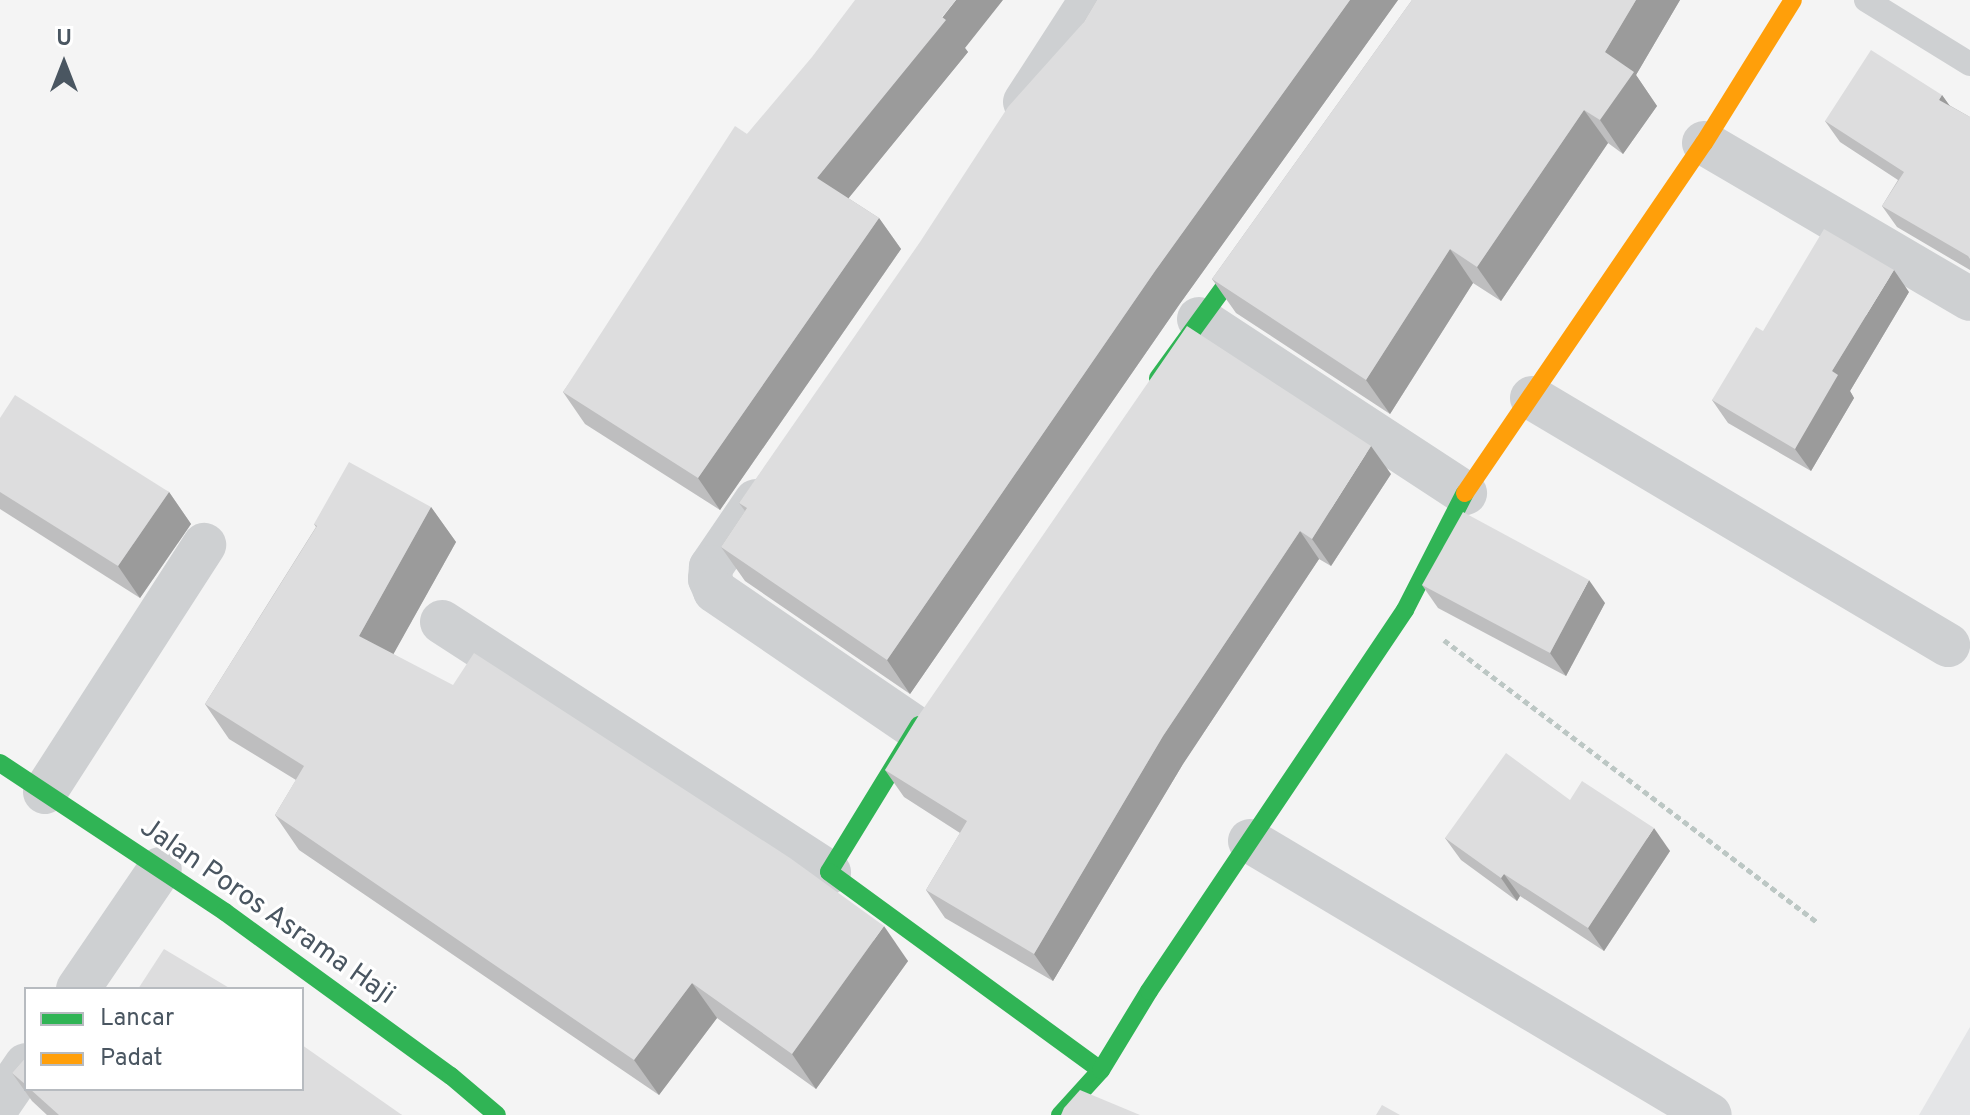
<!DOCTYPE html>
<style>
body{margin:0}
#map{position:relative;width:1970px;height:1115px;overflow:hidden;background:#f4f4f4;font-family:Overpass,sans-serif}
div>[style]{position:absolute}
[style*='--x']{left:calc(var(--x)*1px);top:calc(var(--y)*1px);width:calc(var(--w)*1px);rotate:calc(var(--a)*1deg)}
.airport>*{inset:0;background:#e4e5e7}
.path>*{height:5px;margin-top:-2.5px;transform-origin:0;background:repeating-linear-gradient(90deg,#bcc7c4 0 6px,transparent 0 10px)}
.lane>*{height:24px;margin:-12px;padding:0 12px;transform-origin:12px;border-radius:12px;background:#ced0d2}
.street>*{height:44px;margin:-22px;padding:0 22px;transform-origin:22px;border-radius:22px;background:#ced0d2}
.fast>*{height:18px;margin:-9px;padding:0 9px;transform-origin:9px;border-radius:9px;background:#30b455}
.slow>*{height:18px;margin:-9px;padding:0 9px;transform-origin:9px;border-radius:9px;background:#ff9f0a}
.wall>*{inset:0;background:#bebebf}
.shaded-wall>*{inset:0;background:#9b9b9b}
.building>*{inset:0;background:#ddddde}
span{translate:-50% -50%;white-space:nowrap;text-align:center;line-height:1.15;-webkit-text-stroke:6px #fff;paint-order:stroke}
.street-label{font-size:28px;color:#4a5661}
.legend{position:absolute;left:24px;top:987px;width:280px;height:104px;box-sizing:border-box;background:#fff;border:2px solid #b7bbc0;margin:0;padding:10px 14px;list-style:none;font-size:24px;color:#4a5661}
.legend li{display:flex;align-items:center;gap:16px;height:40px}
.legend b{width:40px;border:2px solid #b7bbc0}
.north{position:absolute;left:24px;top:24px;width:80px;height:80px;-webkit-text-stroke:6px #fff;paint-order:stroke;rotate:0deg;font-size:22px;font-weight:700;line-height:32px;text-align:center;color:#4a5661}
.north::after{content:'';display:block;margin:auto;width:28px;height:36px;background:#4a5661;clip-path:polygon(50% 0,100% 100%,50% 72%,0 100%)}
</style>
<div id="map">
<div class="airport">
<i style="clip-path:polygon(1970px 1027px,1970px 1115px,1919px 1115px)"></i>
</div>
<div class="path">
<i style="--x:1444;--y:640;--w:468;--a:37.1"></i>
</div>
<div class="lane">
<i style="--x:1866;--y:0;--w:122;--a:31.6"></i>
</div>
<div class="street">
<i style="--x:1025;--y:102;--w:121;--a:-57.1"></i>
<i style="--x:1704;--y:143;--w:308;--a:30.4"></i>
<i style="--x:1199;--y:319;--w:318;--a:33.2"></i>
<i style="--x:1532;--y:398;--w:484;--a:30.7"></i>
<i style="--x:756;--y:501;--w:80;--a:124.3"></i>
<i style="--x:711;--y:567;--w:12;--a:95"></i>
<i style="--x:710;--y:579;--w:13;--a:67"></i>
<i style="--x:715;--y:591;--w:245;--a:34.3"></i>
<i style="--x:442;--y:622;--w:461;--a:32.9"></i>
<i style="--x:45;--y:792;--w:294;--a:-57.2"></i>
<i style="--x:1250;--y:841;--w:535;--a:30.78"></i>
<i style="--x:78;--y:989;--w:145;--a:-55.7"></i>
<i style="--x:0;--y:1103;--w:46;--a:-55.6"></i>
</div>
<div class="fast">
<i style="--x:1158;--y:378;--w:167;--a:-54"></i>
<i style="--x:919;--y:725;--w:172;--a:121.5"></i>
<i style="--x:829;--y:872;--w:336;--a:36.1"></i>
<i style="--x:0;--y:763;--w:270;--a:33.5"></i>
<i style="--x:225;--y:912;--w:279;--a:36"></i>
<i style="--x:451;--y:1076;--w:60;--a:40.3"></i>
<i style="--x:1060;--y:1115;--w:61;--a:-47.7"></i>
<i style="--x:1101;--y:1070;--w:92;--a:-58.7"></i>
<i style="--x:1149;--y:991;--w:459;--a:-56.1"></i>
<i style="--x:1405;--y:610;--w:131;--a:-62.9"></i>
</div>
<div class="slow">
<i style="--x:1465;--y:493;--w:424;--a:-55.7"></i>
<i style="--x:1704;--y:143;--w:168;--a:-58.1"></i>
</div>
<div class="wall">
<i style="clip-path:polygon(1097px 0,1398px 0,1179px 305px,910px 694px,745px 581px,721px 547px,745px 511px,739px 503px,1084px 22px)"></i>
<i style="clip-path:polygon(1412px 0,1680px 0,1636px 75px,1657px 106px,1623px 154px,1608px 143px,1501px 301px,1473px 283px,1390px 414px,1236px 313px,1212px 279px)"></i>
<i style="clip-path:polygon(965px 48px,968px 52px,848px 198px,879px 218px,901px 249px,720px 510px,585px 424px,563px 392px,747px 134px)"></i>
<i style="clip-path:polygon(1942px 95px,1949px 105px,1970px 117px,1970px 270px,1897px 227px,1882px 206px,1898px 180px,1840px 142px,1825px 121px)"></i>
<i style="clip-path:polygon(1909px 292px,1850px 391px,1854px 398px,1811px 471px,1728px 423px,1712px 400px)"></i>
<i style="clip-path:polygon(0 418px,169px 492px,191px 524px,140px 598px,0 509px)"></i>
<i style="clip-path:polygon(1391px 474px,1331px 566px,1319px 559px,1183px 764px,1053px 981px,945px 918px,926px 890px,960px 833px,904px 797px,885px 770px)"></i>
<i style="clip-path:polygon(431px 507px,456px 542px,393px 654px,908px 961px,816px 1089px,717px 1018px,659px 1095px,299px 850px,275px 815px,296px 780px,229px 739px,205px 704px,316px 527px,314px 524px)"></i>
<i style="clip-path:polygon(1422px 585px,1605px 603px,1566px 676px,1438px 608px)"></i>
<i style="clip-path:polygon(1570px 800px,1670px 851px,1604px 951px,1520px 896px,1517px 901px,1461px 860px,1445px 838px)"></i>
<i style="clip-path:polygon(26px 1057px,26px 1089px,302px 1089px,402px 1115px,47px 1115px,32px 1101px,12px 1073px)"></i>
</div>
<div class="shaded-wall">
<i style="clip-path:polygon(956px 0,1003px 0,965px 48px,968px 52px,839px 210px,817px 178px)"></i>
<i style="clip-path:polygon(1350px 0,1398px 0,1179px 305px,910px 694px,887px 660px,1155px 271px)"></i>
<i style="clip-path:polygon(1636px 0,1680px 0,1636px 75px,1657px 106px,1623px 154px,1600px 120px,1605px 52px)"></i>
<i style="clip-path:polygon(1942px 95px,1957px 116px,1939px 100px)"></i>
<i style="clip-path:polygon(1584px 110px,1608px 143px,1501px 301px,1477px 267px)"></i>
<i style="clip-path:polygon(879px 218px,901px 249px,720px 510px,698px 478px)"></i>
<i style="clip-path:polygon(1450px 249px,1473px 283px,1390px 414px,1366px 380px)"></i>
<i style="clip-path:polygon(1894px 270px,1909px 292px,1850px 391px,1854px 398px,1811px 471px,1795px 449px,1832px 371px)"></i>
<i style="clip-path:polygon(1371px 446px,1391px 474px,1331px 566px,1312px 539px)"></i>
<i style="clip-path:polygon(169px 492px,191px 524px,140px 598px,118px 566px)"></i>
<i style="clip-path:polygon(431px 507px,456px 542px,384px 671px,359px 636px)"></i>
<i style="clip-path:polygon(1300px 531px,1319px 559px,1183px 764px,1053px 981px,1034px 954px,1163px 736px)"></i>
<i style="clip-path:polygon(1589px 580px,1605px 603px,1566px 676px,1550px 653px)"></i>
<i style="clip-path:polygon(1654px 828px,1670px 851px,1604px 951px,1588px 928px)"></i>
<i style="clip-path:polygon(1504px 874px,1520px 896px,1517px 901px,1501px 878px)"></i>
<i style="clip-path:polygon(884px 926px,908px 961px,816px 1089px,792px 1054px)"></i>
<i style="clip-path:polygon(692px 983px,717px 1018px,659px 1095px,634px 1060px)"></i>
</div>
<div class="building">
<i style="clip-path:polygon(855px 0,956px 0,942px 17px,946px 20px,817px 178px,879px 218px,698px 478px,563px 392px,735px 126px,747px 134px,812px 57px)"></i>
<i style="clip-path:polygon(1097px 0,1350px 0,1155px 271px,887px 660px,721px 547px,747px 508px,739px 503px,920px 242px,1008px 107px,1084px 22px)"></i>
<i style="clip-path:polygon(1412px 0,1636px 0,1605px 52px,1634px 72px,1600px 120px,1584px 110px,1477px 267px,1450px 249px,1366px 380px,1212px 279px)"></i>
<i style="clip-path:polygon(1871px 50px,1942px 95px,1939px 100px,1970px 117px,1970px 259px,1968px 256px,1882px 206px,1904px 172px,1825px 121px)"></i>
<i style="clip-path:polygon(1824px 229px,1894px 270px,1832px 371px,1838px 375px,1795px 449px,1712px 400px,1756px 327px,1763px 331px)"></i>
<i style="clip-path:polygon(1187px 326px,1371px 446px,1312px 539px,1300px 531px,1163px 736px,1034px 954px,926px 890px,967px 821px,885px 770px,919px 715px)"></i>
<i style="clip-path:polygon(15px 395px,169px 492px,118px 566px,0 492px,0 418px)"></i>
<i style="clip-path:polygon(349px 462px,431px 507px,359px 636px,453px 685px,474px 653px,790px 858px,884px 926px,792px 1054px,692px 983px,634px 1060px,275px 815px,304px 766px,205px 704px,317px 526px,314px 524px)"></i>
<i style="clip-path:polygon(1463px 512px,1589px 580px,1550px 653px,1422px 585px)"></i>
<i style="clip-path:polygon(1506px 753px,1570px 800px,1582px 781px,1654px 828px,1588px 928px,1504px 874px,1501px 878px,1445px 838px)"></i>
<i style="clip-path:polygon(164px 949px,231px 989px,138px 989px)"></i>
<i style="clip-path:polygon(302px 1045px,402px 1115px,59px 1115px,30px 1089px,302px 1089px)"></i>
<i style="clip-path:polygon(26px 1057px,26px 1085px,12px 1073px)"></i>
<i style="clip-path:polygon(1080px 1090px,1140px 1115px,1061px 1115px,1064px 1108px)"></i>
<i style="clip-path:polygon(1382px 1105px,1400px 1115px,1376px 1115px)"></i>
</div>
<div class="street-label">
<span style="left:267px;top:912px;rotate:35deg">Jalan Poros Asrama Haji</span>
</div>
<ul class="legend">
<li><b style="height:10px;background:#30b455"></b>Lancar</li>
<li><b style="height:10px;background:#ff9f0a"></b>Padat</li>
</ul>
<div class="north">U</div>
</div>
